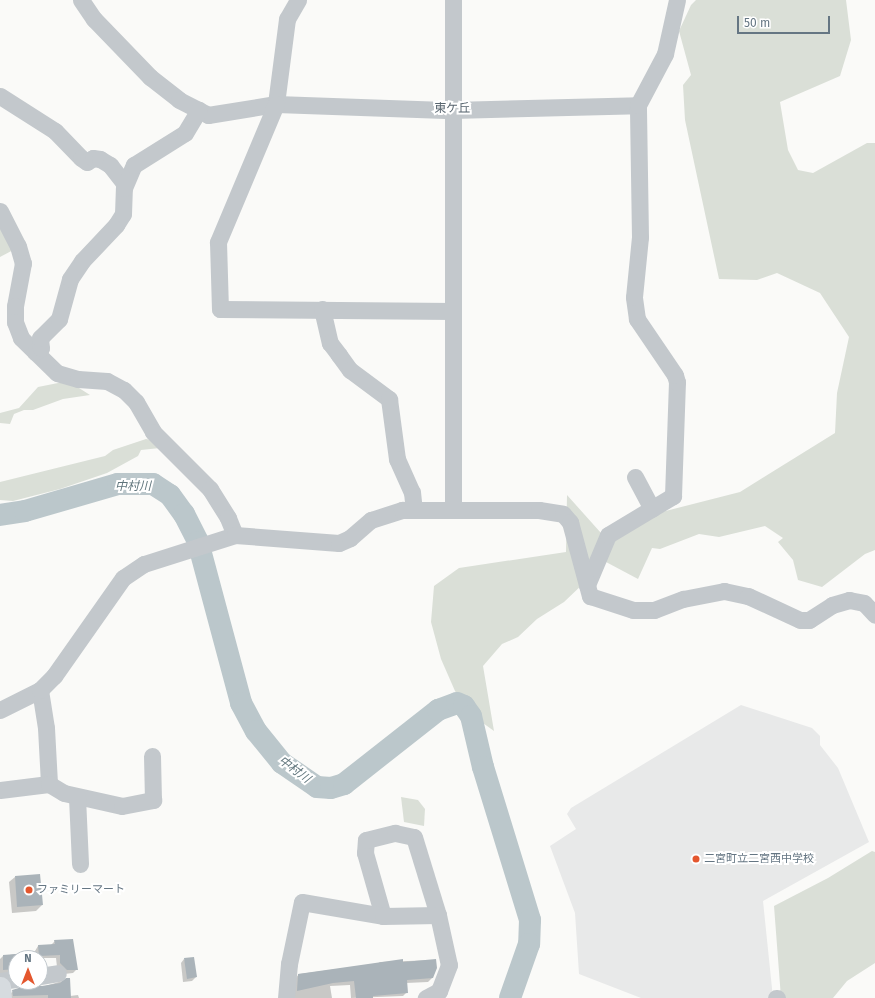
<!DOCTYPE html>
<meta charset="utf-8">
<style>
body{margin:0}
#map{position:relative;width:875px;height:998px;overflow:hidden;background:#fafaf8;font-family:"Fira Sans","Noto Sans JP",sans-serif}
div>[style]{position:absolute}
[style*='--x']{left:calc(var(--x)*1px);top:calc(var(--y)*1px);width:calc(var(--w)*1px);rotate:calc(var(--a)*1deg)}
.built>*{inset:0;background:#e8e9e9}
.green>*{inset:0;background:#dadfd7}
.shadow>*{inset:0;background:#0003}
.river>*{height:22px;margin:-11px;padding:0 11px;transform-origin:11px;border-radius:11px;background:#bbc7cb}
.building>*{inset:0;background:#aab3b9}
.minor>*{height:17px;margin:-8.5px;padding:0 8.5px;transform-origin:8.5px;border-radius:8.5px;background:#c3c8cc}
.major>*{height:21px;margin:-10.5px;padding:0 10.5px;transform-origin:10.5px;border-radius:10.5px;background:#d6dbdf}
.dots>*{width:11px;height:11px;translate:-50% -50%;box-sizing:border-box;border:2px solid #fff;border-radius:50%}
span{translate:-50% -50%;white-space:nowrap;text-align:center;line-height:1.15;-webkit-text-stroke:4px #fff;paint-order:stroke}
.poi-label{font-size:11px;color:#657683}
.left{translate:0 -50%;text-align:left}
.neighbourhood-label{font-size:12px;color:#57646e}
.water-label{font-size:12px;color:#60757c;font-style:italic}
.north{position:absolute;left:8px;top:950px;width:40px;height:40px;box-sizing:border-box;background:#fff;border:1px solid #c1c8cd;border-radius:50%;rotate:0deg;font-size:11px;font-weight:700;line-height:16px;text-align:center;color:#657683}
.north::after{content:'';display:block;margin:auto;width:14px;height:18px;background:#e4572e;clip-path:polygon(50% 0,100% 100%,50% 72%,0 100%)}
.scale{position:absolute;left:737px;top:16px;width:93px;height:18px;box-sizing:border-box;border:2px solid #657683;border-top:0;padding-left:5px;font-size:12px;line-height:14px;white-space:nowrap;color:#657683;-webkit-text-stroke:3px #fff;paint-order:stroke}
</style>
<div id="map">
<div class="built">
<i style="clip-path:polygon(741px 705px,812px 728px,820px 736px,820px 745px,838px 768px,869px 842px,763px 901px,773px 998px,641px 998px,579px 974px,575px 913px,550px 846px,576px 829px,567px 814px,571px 808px)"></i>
</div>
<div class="green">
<i style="clip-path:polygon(696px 0,846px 0,851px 40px,840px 76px,780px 102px,788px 150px,798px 170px,813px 173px,867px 143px,875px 143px,875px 550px,865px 554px,822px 587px,798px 580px,793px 560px,778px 542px,783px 538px,765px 526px,719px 537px,699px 534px,660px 549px,652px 548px,638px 579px,606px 562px,564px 602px,537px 619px,518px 637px,502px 644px,483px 666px,494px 731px,476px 718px,455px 691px,441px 659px,431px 622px,434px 586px,459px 568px,566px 552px,567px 495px,601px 533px,646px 516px,740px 492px,835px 433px,837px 393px,849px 337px,820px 293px,777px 273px,757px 280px,719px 279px,685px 120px,683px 85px,691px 75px,679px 31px,691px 5px)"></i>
<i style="clip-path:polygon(0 215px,17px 248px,0 257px)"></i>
<i style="clip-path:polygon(68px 381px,90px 395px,63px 399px,33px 410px,24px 410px,14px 414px,10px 424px,0 423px,0 413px,19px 408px,38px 387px)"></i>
<i style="clip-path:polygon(146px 439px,156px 441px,160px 448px,141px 450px,138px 456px,107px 473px,60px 489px,13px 501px,0 500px,0 482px,105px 456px,113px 450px)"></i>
<i style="clip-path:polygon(401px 797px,418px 800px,425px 809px,424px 826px,404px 822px)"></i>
<i style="clip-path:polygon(872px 851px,875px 852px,875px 963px,847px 981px,833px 998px,781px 998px,774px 906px,828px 878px)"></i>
</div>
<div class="shadow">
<i style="clip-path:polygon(15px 877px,42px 905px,36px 911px,12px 913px,9px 882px)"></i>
<i style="clip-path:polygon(55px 941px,77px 969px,73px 973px,64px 974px,57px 967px,56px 958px,16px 958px,16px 973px,0 974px,0 959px,3px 956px,35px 951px,38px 946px,51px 945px)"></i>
<i style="clip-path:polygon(184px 959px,196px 977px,192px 981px,183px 982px,181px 963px)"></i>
<i style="clip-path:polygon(435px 960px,432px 978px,428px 982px,406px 983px,407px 992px,403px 996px,351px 998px,350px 985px,330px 986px,332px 998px,293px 998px,295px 979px,299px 974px,377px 964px,380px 962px)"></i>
<i style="clip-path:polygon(69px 979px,70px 996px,78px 995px,79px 998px,9px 998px,9px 994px,20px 988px,22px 982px,31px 982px,42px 987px)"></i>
</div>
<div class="river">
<i style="--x:0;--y:515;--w:25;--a:-9"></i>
<i style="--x:25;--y:511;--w:97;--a:-16.2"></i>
<i style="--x:118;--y:484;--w:35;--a:0"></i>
<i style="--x:153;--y:484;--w:20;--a:33"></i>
<i style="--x:170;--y:495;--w:24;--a:54"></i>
<i style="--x:184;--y:514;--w:31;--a:63"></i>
<i style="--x:198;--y:542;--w:167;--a:75"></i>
<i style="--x:241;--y:703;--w:32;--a:62"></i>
<i style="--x:256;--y:731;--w:41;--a:50.9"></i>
<i style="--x:282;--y:763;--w:42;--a:34.4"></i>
<i style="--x:317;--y:787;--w:14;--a:4"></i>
<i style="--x:331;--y:788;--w:14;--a:-17"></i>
<i style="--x:344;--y:784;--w:120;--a:-38.2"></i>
<i style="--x:438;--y:710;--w:20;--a:-20"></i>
<i style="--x:457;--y:703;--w:8;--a:23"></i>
<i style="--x:464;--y:706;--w:12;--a:55"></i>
<i style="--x:471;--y:716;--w:52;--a:76.8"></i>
<i style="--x:483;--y:767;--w:160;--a:72.9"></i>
<i style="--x:530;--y:920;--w:24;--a:92"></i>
<i style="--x:529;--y:944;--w:57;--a:109.4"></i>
</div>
<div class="building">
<i style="clip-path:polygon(40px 874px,43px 905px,17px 907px,15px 876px)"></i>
<i style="clip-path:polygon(73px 939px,78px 970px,67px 970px,60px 963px,60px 955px,39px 956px,38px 945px,55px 944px,54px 940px)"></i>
<i style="clip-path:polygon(16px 954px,16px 969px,3px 970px,3px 955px)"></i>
<i style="clip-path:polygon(194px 957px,197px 977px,187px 979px,184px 958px)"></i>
<i style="clip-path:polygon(403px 959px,403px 962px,436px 959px,437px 968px,433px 978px,407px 980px,408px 993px,373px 996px,373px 998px,356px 998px,354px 981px,333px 983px,297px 991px,298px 974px)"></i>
<i style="clip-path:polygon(66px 978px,70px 978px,71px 998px,48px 998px,48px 995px,13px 996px,12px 990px,22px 987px,25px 982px,42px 986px,60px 983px)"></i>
</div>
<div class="minor">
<i style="--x:81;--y:0;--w:23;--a:56"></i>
<i style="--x:94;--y:19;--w:81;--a:46"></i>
<i style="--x:150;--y:77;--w:37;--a:38"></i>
<i style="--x:179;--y:100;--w:33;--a:27"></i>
<i style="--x:208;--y:115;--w:69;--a:-9.2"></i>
<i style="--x:276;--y:104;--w:176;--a:2"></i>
<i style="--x:452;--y:110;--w:186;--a:-1.5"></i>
<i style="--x:298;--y:0;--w:22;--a:120"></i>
<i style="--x:287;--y:19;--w:86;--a:97.4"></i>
<i style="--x:276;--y:104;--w:150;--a:112.8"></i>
<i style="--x:218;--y:242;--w:67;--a:88.3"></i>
<i style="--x:220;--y:309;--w:233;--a:0.5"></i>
<i style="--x:453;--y:0;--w:509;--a:90"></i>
<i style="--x:0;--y:96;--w:65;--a:32.5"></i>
<i style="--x:55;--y:131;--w:37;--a:46"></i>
<i style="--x:81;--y:158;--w:7;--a:34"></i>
<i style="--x:87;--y:162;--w:7;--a:-34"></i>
<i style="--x:93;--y:158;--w:7;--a:8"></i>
<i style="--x:100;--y:159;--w:12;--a:31"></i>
<i style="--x:110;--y:165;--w:24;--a:52"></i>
<i style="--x:0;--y:211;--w:39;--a:63"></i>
<i style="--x:18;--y:246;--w:18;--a:74"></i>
<i style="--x:23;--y:263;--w:44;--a:100.5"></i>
<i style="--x:15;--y:306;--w:16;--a:90"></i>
<i style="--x:15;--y:322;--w:17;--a:69"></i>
<i style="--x:21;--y:338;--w:50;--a:44.2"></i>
<i style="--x:57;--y:373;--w:22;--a:16"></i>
<i style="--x:78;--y:379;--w:29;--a:4"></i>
<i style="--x:107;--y:381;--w:19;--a:28"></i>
<i style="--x:124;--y:390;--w:17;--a:45"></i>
<i style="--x:136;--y:402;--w:34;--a:60"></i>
<i style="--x:153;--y:432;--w:81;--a:45"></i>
<i style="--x:210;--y:489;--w:34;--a:58"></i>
<i style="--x:228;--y:518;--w:18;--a:68"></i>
<i style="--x:322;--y:309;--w:35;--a:77"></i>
<i style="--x:330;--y:343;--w:15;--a:53"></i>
<i style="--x:339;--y:355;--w:19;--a:54"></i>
<i style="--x:350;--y:370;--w:49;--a:36.6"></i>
<i style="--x:389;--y:399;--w:61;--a:82.4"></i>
<i style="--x:397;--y:459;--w:36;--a:66"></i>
<i style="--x:412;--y:492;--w:18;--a:84"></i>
<i style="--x:35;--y:352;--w:7;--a:-34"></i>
<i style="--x:41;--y:348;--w:10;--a:-96"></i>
<i style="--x:40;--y:338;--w:27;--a:-45"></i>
<i style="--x:59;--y:319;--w:41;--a:-74.6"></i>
<i style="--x:70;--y:279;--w:22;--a:-56"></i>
<i style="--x:82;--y:261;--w:50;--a:-46.6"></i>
<i style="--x:116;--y:225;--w:13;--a:-58"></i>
<i style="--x:123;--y:214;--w:26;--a:-88"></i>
<i style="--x:124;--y:188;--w:25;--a:-67"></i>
<i style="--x:134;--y:165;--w:60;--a:-32.1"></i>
<i style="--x:185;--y:133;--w:27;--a:-59"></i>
<i style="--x:635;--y:477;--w:36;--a:62"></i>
<i style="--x:587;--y:585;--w:54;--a:-67.2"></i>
<i style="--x:608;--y:535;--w:76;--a:-31"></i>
<i style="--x:673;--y:496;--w:114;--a:-88"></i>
<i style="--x:677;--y:382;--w:7;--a:-106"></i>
<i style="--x:675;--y:375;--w:68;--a:-124.2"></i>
<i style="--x:637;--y:319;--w:22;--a:-98"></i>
<i style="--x:634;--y:297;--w:60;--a:-84.3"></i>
<i style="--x:640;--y:237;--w:132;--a:-90.9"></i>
<i style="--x:638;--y:105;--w:58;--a:-62.1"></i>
<i style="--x:665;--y:54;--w:55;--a:-77.5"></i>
<i style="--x:40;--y:690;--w:38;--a:81"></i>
<i style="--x:46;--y:728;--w:56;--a:86.9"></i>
<i style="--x:0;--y:710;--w:45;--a:-26.6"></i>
<i style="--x:40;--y:690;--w:20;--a:-45"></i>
<i style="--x:54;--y:676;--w:120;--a:-54.9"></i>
<i style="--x:123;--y:578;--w:25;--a:-34"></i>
<i style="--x:144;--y:564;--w:96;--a:-17.7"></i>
<i style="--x:235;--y:535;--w:104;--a:4.4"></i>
<i style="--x:339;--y:543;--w:12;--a:-24"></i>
<i style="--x:350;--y:538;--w:28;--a:-41"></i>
<i style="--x:371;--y:520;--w:33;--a:-18"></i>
<i style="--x:402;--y:510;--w:137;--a:0"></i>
<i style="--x:539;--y:510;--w:24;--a:9"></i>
<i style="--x:563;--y:514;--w:11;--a:49"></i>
<i style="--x:570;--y:522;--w:77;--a:74.9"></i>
<i style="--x:590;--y:596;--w:45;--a:18"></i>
<i style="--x:633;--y:610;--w:21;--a:0"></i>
<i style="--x:654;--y:610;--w:31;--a:-21"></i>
<i style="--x:683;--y:599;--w:42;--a:-11"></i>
<i style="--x:724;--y:591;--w:25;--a:12"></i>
<i style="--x:748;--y:596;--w:57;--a:24.8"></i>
<i style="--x:800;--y:620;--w:9;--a:0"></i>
<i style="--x:809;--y:620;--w:27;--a:-33"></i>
<i style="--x:832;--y:605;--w:18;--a:-16"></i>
<i style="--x:849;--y:600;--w:15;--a:11"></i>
<i style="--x:864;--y:603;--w:16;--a:47"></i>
<i style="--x:0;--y:790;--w:49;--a:-7"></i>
<i style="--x:49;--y:784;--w:17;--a:31"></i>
<i style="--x:64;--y:793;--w:59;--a:12.6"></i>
<i style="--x:122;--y:806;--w:32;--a:-11"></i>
<i style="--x:153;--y:800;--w:44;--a:-91.3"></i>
<i style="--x:77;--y:797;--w:67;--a:87.4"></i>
<i style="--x:383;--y:916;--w:66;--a:-105.9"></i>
<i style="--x:365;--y:853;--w:13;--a:-86"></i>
<i style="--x:366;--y:840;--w:30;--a:-14"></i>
<i style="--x:395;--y:833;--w:19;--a:12"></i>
<i style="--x:414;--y:837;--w:82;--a:72.9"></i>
<i style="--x:438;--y:915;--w:51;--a:77.6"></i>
<i style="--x:449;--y:965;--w:28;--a:111"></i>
<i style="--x:439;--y:991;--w:15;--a:152"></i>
<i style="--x:40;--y:976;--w:18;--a:-9"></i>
<i style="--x:0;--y:981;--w:16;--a:-7"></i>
<i style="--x:286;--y:998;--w:34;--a:-85"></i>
<i style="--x:289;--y:964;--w:63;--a:-78.2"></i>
<i style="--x:302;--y:902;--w:82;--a:9.8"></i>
<i style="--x:383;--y:916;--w:55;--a:-1"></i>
<i style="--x:776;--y:998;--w:1;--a:0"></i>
</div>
<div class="major">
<i style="--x:0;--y:987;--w:11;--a:85"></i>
</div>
<div class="dots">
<i style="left:696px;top:859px;background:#e4572e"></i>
<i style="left:29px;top:890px;background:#e4572e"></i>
</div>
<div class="poi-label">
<span class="left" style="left:704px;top:859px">二宮町立二宮西中学校</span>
<span class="left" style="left:37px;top:890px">ファミリーマート</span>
</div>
<div class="neighbourhood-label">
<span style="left:452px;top:109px">東ケ丘</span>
</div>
<div class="water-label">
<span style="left:133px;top:487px">中村川</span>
<span style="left:294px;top:770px;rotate:37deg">中村川</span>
</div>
<div class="north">N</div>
<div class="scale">50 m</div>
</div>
